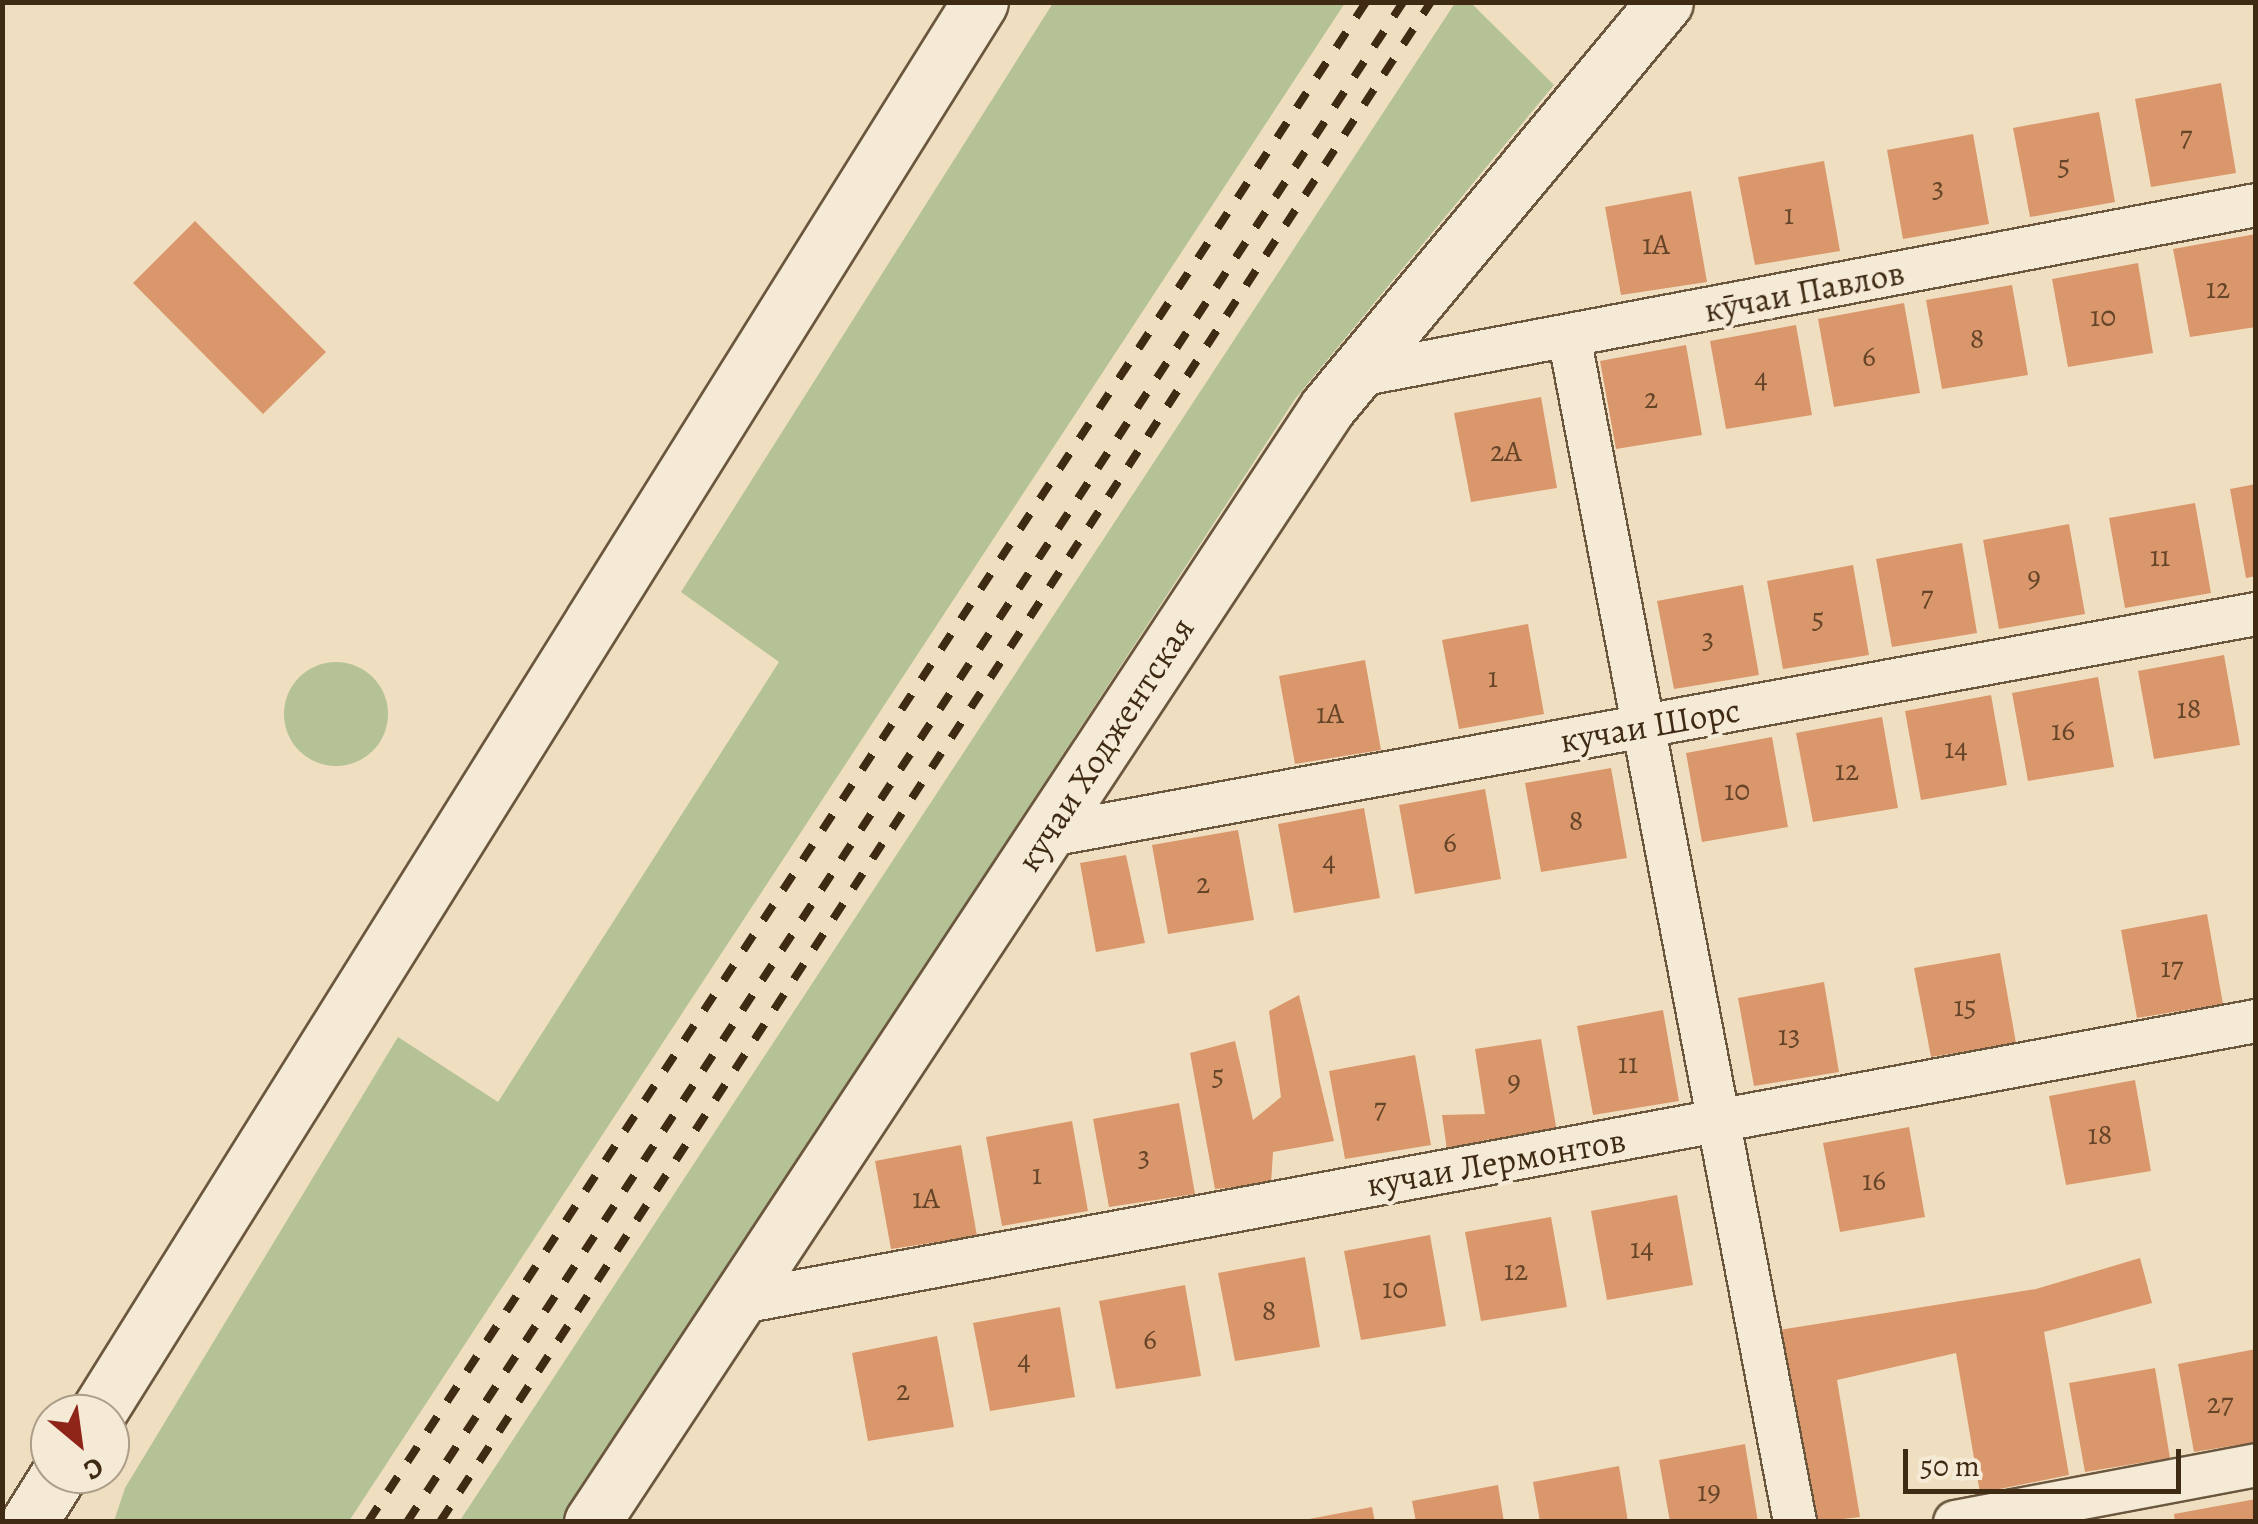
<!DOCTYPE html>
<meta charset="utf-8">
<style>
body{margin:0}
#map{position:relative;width:2258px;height:1524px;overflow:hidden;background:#efdfc0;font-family:Alegreya,serif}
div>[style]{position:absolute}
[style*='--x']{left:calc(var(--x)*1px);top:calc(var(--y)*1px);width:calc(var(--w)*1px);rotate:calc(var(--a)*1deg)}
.green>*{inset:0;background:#b5c296}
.round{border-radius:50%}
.building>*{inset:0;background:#da976c}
.roads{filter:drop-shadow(2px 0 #6b573e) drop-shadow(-2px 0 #6b573e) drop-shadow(0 2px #6b573e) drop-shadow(0 -2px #6b573e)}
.minor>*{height:42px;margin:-21px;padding:0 21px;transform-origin:21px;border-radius:21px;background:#f5ead6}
.tertiary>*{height:55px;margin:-27.5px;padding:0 27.5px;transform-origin:27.5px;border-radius:27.5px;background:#f5ead6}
.secondary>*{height:55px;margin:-27.5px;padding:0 27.5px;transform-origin:27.5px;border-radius:27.5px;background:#f5ead6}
.rail>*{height:8px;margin-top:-4px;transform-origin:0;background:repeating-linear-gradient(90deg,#3f2a13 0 18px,transparent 0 36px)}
span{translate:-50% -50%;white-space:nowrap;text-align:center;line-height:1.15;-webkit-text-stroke:8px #f5ead6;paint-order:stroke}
.number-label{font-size:30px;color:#664529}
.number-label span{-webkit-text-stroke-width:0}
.street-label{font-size:35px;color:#3f2a13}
.frame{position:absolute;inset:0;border:5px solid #3f2a13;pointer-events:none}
.north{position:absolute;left:30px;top:1394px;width:100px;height:100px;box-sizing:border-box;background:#f5ead6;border:2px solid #ac9d88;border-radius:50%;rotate:151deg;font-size:28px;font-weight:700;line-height:40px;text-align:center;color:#3f2a13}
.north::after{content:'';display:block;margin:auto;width:35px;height:45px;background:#8f2418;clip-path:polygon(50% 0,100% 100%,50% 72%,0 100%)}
.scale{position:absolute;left:1903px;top:1449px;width:278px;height:45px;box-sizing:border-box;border:5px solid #3f2a13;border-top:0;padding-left:12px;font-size:30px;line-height:35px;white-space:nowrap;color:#3f2a13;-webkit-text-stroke:8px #f5ead6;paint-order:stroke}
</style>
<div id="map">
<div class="green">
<i style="clip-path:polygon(1053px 3px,1345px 3px,349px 1521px,114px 1521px,125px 1488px,398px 1037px,498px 1102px,779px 662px,681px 592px)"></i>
<i style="clip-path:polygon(1455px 3px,1471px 3px,1554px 85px,1295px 399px,562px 1521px,459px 1522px)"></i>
<i class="round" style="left:284px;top:662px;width:104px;height:104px"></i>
</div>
<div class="building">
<i style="clip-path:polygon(2221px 83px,2236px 173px,2151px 187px,2135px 99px)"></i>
<i style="clip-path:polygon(2099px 112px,2115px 202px,2030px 217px,2013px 128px)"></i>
<i style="clip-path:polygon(1973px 134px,1989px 224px,1903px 239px,1887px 150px)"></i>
<i style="clip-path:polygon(1824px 161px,1840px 251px,1755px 265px,1738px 177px)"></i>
<i style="clip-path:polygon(1691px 191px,1707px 282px,1621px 295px,1605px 207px)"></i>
<i style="clip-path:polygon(195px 221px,326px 352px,263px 414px,133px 283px)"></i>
<i style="clip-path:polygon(2256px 234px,2256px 327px,2190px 337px,2173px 249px)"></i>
<i style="clip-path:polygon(2138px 263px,2153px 353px,2068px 367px,2052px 279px)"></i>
<i style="clip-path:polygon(2012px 285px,2028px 375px,1942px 389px,1926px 300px)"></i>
<i style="clip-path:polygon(1904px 303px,1920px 393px,1834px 407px,1818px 319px)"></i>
<i style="clip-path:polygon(1796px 325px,1812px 415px,1726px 429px,1710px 341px)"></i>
<i style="clip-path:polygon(1686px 345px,1702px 435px,1616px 449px,1600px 361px)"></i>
<i style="clip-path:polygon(1541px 397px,1557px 488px,1471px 502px,1454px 413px)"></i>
<i style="clip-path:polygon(2256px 484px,2256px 576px,2246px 578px,2230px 489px)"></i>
<i style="clip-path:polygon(2195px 503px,2211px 593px,2125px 608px,2109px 518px)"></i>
<i style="clip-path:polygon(2069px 524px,2085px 614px,1999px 629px,1983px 540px)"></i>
<i style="clip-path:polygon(1962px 543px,1977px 633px,1892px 647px,1876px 559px)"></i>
<i style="clip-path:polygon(1853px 565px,1869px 655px,1783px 669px,1767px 581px)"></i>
<i style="clip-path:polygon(1743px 585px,1759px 675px,1674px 689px,1657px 601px)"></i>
<i style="clip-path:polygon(1528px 624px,1544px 714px,1459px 729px,1442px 640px)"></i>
<i style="clip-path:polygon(2224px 655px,2240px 745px,2154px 759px,2138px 671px)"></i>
<i style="clip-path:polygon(1365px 660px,1381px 750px,1295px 764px,1279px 676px)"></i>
<i style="clip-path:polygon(2098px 677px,2114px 767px,2028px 781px,2012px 693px)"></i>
<i style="clip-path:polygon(1991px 695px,2007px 785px,1921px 800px,1905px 711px)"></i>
<i style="clip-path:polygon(1882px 717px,1898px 808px,1813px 822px,1796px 733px)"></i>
<i style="clip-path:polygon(1772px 737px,1788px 827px,1702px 842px,1686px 753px)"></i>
<i style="clip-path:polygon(1611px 768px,1627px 858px,1541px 872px,1525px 783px)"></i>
<i style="clip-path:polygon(1485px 789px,1501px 879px,1415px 894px,1399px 805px)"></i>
<i style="clip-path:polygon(1364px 808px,1380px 898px,1294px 913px,1278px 824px)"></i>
<i style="clip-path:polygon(1238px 830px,1254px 920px,1168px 934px,1152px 845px)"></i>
<i style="clip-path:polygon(1126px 855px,1145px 943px,1096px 952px,1080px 863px)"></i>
<i style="clip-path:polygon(2207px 914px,2223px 1004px,2137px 1018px,2121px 930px)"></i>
<i style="clip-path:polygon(2000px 953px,2016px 1043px,1931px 1057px,1914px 968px)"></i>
<i style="clip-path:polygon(1824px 982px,1839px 1072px,1754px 1086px,1738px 998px)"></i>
<i style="clip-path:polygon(1299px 995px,1334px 1141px,1273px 1152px,1271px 1184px,1215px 1189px,1190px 1053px,1235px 1041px,1253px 1120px,1281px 1097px,1269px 1011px)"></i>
<i style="clip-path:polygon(1663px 1010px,1679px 1101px,1593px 1115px,1577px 1026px)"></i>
<i style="clip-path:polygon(1541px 1039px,1557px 1132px,1524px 1135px,1526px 1145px,1494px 1148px,1490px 1139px,1447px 1150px,1442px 1115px,1485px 1114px,1475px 1049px)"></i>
<i style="clip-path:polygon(1415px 1055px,1431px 1145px,1345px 1159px,1329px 1071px)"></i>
<i style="clip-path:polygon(2135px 1080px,2151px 1171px,2066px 1185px,2049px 1096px)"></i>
<i style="clip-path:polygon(1179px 1103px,1195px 1194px,1109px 1207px,1093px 1119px)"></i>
<i style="clip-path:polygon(1072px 1121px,1088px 1211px,1002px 1226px,986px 1137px)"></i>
<i style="clip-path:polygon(1909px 1127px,1925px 1217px,1840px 1232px,1823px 1143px)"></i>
<i style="clip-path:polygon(961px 1145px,977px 1236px,891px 1249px,875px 1161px)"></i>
<i style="clip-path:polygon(1677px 1195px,1693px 1285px,1607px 1300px,1591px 1211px)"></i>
<i style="clip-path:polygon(1551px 1217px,1567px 1307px,1481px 1321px,1465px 1232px)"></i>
<i style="clip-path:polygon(1430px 1235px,1446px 1326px,1361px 1340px,1344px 1251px)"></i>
<i style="clip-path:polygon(1305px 1257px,1320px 1347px,1235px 1361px,1218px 1273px)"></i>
<i style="clip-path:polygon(2140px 1258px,2152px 1303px,2044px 1332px,2069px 1475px,1980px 1493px,1956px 1353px,1837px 1380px,1860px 1517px,1817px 1522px,1779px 1330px,2036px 1289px)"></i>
<i style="clip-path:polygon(1185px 1285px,1201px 1376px,1116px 1389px,1099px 1301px)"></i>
<i style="clip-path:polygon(1060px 1307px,1075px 1397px,990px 1411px,973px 1323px)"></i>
<i style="clip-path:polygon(937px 1336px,954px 1427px,868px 1441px,852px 1353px)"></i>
<i style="clip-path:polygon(2256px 1349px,2256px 1442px,2194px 1452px,2178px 1364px)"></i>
<i style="clip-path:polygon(2155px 1368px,2170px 1458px,2085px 1472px,2069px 1383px)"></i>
<i style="clip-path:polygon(1745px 1444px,1758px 1522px,1670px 1522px,1659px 1460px)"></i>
<i style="clip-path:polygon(1619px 1466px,1628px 1522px,1540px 1522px,1533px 1482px)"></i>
<i style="clip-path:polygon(1498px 1485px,1504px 1522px,1416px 1522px,1412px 1501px)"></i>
<i style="clip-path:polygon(2256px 1499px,2256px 1522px,2175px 1522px,2174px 1514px)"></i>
<i style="clip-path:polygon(1372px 1507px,1375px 1522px,1304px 1522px,1304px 1520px)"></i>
</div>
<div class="roads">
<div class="minor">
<i style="--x:1569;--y:336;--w:1207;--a:79.21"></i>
<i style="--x:1353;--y:376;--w:919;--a:-10.72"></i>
<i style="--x:1044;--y:836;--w:1232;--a:-10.38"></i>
<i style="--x:736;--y:1303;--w:1546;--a:-10.51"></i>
<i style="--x:1955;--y:1522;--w:306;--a:-10.7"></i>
</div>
<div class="tertiary">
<i style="--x:97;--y:1414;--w:1665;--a:-57.98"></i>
<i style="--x:29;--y:1522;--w:57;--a:-58"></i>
</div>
<div class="secondary">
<i style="--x:592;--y:1522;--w:1335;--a:-56.58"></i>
<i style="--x:1327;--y:408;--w:528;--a:-50.22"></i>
</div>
</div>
<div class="rail">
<i style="--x:368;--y:1522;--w:1818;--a:-56.71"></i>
<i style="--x:407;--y:1522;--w:1817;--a:-56.76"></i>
<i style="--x:440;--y:1522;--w:1815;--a:-56.9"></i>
</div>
<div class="number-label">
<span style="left:2186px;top:136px">7</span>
<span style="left:2064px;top:165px">5</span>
<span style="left:1938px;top:187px">3</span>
<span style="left:1789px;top:214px">1</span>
<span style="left:1656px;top:244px">1А</span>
<span style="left:2218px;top:288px">12</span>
<span style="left:2103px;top:316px">10</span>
<span style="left:1977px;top:338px">8</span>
<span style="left:1869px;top:356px">6</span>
<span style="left:1761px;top:378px">4</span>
<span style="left:1651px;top:398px">2</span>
<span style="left:1506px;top:451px">2А</span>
<span style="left:2160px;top:556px">11</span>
<span style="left:2034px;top:577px">9</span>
<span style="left:1927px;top:596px">7</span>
<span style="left:1818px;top:618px">5</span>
<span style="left:1708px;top:638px">3</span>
<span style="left:1493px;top:677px">1</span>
<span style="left:2189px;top:708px">18</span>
<span style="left:1330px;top:713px">1А</span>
<span style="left:2063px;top:730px">16</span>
<span style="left:1956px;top:748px">14</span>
<span style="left:1847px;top:770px">12</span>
<span style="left:1737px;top:790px">10</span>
<span style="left:1576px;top:820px">8</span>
<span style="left:1450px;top:842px">6</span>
<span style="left:1329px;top:861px">4</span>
<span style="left:1203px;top:883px">2</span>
<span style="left:2172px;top:967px">17</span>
<span style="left:1965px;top:1006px">15</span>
<span style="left:1789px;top:1035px">13</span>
<span style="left:1628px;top:1063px">11</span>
<span style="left:1218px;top:1075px">5</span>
<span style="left:1514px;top:1081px">9</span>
<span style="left:1380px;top:1108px">7</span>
<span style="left:2100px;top:1134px">18</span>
<span style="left:1144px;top:1156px">3</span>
<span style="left:1037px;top:1174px">1</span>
<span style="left:1874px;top:1180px">16</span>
<span style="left:926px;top:1198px">1А</span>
<span style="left:1642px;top:1248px">14</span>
<span style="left:1516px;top:1270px">12</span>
<span style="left:1395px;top:1288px">10</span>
<span style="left:1269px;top:1310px">8</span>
<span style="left:1150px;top:1339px">6</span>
<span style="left:1024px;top:1360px">4</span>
<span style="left:903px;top:1390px">2</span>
<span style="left:2220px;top:1403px">27</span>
<span style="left:1709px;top:1491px">19</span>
</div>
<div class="street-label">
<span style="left:1804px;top:291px;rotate:-11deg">кӯчаи Павлов</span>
<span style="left:1650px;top:725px;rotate:-10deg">кучаи Шорс</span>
<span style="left:1105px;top:744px;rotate:-57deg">кучаи Ходжентская</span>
<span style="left:1496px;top:1162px;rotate:-10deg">кучаи Лермонтов</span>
</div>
<div class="frame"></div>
<div class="north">С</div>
<div class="scale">50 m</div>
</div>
